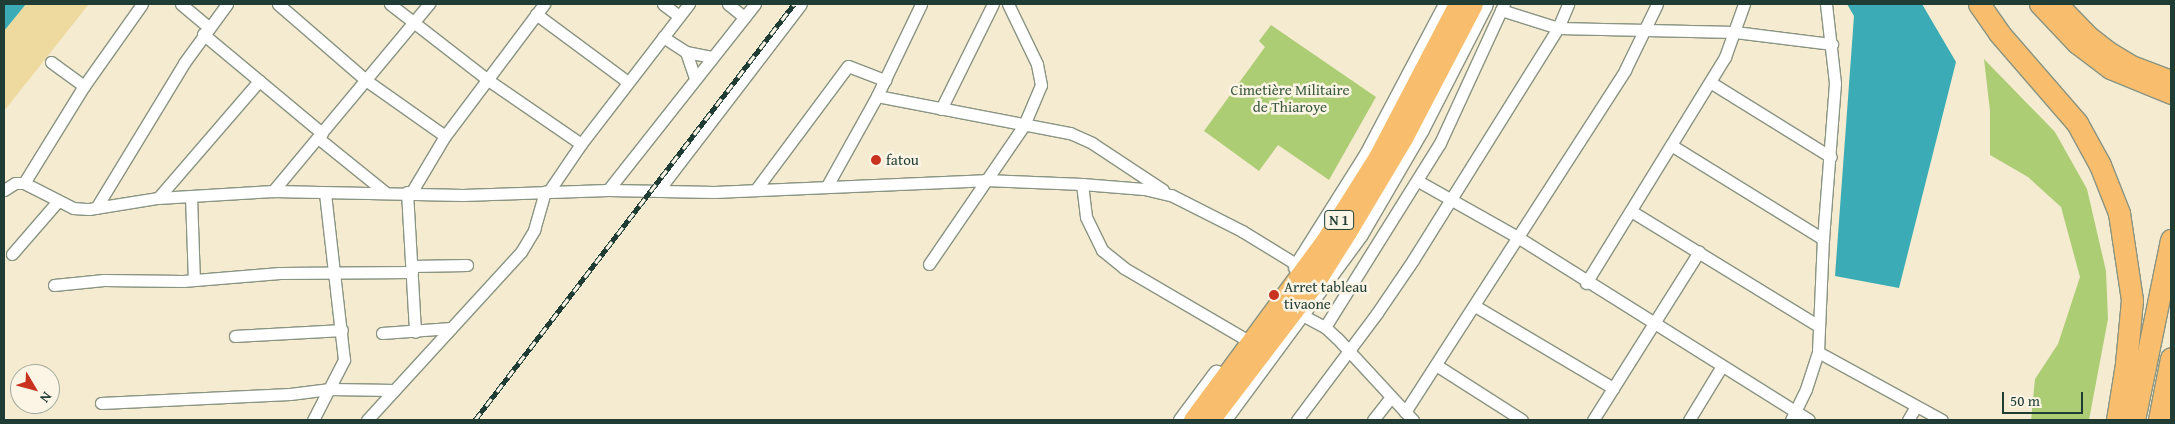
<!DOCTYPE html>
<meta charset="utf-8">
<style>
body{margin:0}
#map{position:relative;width:2175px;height:424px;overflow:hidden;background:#f4ebd1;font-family:"Gentium Book Plus",serif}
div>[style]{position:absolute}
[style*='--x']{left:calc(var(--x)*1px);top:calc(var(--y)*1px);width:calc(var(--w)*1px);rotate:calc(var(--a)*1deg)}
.green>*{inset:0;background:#adcd75}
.sand>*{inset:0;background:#eeda9e}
.water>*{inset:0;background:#3bacb5}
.roads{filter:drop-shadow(1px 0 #8a9482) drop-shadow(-1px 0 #8a9482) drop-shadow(0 1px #8a9482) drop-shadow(0 -1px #8a9482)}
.minor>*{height:11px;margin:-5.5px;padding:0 5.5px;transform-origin:5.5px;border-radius:5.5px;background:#fff}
.tertiary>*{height:15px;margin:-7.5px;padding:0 7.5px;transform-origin:7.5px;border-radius:7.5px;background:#fff}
.primary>*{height:19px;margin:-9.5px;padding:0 9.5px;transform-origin:9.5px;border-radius:9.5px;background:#f9be6d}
.trunk>*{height:19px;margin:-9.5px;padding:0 9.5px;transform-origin:9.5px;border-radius:9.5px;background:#f9be6d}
.motorway>*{height:21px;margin:-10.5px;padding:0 10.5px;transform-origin:10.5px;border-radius:10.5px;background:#f9be6d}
.rail>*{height:5px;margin-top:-2.5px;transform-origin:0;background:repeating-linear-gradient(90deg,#fcf5e5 0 9px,#1f3d34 0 18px);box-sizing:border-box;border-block:1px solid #1f3d34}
.dots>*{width:14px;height:14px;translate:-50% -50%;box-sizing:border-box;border:2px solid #fcf5e5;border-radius:50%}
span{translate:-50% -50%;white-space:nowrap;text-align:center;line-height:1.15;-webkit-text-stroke:5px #fcf5e5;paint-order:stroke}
.shield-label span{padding:1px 4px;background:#fcf5e5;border:1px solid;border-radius:4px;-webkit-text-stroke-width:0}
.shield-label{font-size:14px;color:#1f3d34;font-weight:700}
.park-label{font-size:15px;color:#3b5a41}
.poi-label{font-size:15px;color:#1f3d34}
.left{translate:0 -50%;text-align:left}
.frame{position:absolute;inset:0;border:5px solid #1f3d34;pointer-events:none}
.north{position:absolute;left:10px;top:364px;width:50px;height:50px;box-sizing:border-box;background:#fcf5e5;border:1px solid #a4ab9e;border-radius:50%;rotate:127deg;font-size:14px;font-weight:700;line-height:20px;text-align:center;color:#1f3d34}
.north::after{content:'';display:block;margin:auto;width:18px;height:22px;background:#c8321e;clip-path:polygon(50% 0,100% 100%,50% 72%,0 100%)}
.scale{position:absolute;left:2002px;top:392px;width:81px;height:22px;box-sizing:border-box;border:2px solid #1f3d34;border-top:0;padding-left:6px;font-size:15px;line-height:18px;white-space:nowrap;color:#1f3d34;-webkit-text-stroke:4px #fcf5e5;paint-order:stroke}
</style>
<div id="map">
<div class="green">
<i style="clip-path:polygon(1271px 25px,1376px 97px,1329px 180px,1278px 145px,1259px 171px,1204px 131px,1265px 47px,1259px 41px)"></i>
<i style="clip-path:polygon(1984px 59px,2055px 132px,2087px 189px,2106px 271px,2108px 319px,2089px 420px,2031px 420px,2035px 379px,2058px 344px,2080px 277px,2061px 207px,2028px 177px,1990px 155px,1990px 111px)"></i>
</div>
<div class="sand">
<i style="clip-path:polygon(26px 4px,89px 4px,4px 111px,4px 31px)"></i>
</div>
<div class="water">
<i style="clip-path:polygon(4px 4px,26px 4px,4px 31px)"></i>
<i style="clip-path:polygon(1847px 4px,1922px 4px,1956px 62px,1899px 288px,1835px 276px,1854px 16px)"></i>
</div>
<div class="roads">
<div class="minor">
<i style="--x:181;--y:4;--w:35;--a:40"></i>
<i style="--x:278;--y:4;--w:118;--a:40.9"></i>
<i style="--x:367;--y:81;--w:95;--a:35.2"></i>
<i style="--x:390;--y:4;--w:124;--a:37.8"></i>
<i style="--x:488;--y:80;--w:113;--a:34.5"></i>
<i style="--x:663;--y:4;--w:20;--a:37"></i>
<i style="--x:728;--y:4;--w:21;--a:39"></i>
<i style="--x:1501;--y:10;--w:60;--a:17.5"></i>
<i style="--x:1558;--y:28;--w:177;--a:1.3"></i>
<i style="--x:1735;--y:32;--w:98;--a:7.1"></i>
<i style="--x:536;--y:14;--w:114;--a:36.5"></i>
<i style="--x:203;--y:34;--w:155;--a:39.8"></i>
<i style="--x:663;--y:37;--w:27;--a:33"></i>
<i style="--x:686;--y:52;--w:26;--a:11"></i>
<i style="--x:686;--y:52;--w:28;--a:71"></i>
<i style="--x:51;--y:62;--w:41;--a:36"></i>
<i style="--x:1710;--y:82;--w:142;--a:31.8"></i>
<i style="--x:877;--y:96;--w:197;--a:10.9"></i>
<i style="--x:1070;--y:133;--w:24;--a:24"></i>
<i style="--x:1092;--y:143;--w:85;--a:33.5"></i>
<i style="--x:941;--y:109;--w:117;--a:-63.7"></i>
<i style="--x:318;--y:138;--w:86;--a:38.9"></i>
<i style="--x:1671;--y:145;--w:179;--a:31.7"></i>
<i style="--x:1418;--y:181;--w:116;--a:29.4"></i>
<i style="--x:1519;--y:238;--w:342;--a:32.1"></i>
<i style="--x:24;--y:183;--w:114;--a:-58.3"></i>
<i style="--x:84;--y:86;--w:100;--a:-54.7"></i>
<i style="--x:1082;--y:184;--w:33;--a:83"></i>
<i style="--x:1086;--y:217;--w:37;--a:64"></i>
<i style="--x:1102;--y:250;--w:28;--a:39"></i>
<i style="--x:1124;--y:268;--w:139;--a:30.3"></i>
<i style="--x:827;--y:186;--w:103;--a:-60.9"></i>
<i style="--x:877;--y:96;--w:102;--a:-64.4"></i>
<i style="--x:757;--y:188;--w:152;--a:-53.3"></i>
<i style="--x:848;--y:66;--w:40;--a:21"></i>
<i style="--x:4;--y:190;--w:13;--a:-32"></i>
<i style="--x:15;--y:183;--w:9;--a:0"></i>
<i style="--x:24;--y:183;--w:55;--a:27"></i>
<i style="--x:73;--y:208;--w:16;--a:4"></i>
<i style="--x:89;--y:209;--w:70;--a:-9.1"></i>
<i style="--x:158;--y:198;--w:115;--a:-3.5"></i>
<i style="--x:273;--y:191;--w:190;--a:1.2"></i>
<i style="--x:463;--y:195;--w:145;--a:-2"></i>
<i style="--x:608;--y:190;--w:106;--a:1.1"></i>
<i style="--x:714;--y:192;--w:271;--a:-2.5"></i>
<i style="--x:985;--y:180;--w:97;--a:2.4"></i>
<i style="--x:1082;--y:184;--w:62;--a:4.6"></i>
<i style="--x:1144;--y:189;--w:28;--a:13"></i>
<i style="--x:1171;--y:195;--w:80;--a:26.9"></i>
<i style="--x:1242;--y:231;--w:73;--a:31.5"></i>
<i style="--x:608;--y:190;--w:237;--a:-51.7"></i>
<i style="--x:273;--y:191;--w:244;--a:-50.2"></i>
<i style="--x:549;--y:191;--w:57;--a:-55.8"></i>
<i style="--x:581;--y:144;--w:177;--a:-52.4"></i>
<i style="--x:658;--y:191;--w:235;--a:-52.6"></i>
<i style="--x:407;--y:192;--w:140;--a:86.7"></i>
<i style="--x:411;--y:193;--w:66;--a:-59.2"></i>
<i style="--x:445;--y:136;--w:165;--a:-53.1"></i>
<i style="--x:191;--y:196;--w:84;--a:88"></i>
<i style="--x:158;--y:198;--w:155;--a:-49.2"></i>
<i style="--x:96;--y:208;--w:170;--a:-58.7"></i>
<i style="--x:184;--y:63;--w:73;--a:-53.9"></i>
<i style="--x:1631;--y:211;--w:220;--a:31.5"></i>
<i style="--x:12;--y:254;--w:69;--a:-49.1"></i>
<i style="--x:929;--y:264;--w:168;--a:-55.6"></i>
<i style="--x:1024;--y:125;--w:43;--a:-67"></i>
<i style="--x:1041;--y:85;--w:21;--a:-101"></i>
<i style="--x:1037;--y:64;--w:67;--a:-115.8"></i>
<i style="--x:412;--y:266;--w:55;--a:-1"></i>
<i style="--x:1586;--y:283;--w:265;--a:-58.4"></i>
<i style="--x:1725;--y:57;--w:56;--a:-70.3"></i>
<i style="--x:54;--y:285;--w:50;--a:-5.7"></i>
<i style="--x:104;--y:280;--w:79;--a:0.7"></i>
<i style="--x:183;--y:281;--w:97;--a:-4.7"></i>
<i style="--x:280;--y:273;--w:132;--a:-0.4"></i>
<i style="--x:1475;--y:306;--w:161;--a:30.7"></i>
<i style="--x:1302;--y:315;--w:26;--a:28"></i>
<i style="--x:1325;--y:327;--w:16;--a:43"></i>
<i style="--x:1337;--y:338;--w:112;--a:47.2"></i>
<i style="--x:1325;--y:327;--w:217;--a:-58"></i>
<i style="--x:1440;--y:143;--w:153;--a:-65.3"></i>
<i style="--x:382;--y:333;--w:69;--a:-4.1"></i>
<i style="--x:235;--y:336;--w:107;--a:-3.2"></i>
<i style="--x:1818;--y:352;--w:141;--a:28.7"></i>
<i style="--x:1436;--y:365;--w:102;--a:32.6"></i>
<i style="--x:101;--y:403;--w:189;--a:-2.7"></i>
<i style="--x:290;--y:394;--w:40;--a:-7.1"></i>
<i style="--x:330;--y:389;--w:64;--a:0.9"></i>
<i style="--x:1405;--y:412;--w:407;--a:-57.2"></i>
<i style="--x:1625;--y:70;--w:73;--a:-64.1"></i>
<i style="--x:313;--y:420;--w:68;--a:-62.7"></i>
<i style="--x:344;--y:360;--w:168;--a:-96.5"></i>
<i style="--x:367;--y:420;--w:228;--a:-47.5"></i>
<i style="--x:521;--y:252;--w:26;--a:-59"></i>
<i style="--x:534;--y:230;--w:40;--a:-74"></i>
<i style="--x:1297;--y:420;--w:134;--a:-53.2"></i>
<i style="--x:1377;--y:313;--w:64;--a:-55.8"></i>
<i style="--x:1413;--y:260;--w:274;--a:-58"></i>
<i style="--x:1558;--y:28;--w:26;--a:-67"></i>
<i style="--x:1373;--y:420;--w:29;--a:-52"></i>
<i style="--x:1593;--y:420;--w:199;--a:-57.8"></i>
<i style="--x:1689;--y:420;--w:63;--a:-58.6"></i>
<i style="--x:1791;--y:420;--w:34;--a:-64"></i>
<i style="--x:1806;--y:389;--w:39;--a:-72"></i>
<i style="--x:1818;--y:352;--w:113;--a:-87.5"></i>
<i style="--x:1823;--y:239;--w:156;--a:-85.6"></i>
<i style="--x:1835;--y:83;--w:80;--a:-96.5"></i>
<i style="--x:1908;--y:420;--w:16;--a:-60"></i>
</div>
<div class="tertiary">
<i style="--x:1296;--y:267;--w:131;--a:-57.8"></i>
<i style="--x:1366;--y:156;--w:172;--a:-62.2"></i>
<i style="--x:1181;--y:420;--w:59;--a:-53.3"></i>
<i style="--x:1223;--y:420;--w:231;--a:-53.6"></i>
<i style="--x:1360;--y:234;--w:121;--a:-59.8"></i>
<i style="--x:1421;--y:129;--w:140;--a:-62.9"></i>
</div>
<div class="primary">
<i style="--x:2039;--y:4;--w:55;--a:46.5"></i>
<i style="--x:2077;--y:44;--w:41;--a:37.1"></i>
<i style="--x:2110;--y:69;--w:66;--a:22.3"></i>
<i style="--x:2058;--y:4;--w:45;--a:45.9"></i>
<i style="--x:2089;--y:36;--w:24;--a:38"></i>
<i style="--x:2108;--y:51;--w:27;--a:31"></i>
<i style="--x:2131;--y:65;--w:43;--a:20.6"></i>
</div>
<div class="trunk">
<i style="--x:1193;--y:420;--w:222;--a:-53.6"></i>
<i style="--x:1325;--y:241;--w:99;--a:-57.8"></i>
<i style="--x:1378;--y:157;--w:173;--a:-62.4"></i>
<i style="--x:1210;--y:420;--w:178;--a:-52.7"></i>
<i style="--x:1318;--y:278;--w:54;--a:-57.8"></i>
<i style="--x:1347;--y:232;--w:109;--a:-59.2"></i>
<i style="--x:1403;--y:138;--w:151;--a:-62.4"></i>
</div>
<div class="motorway">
<i style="--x:1979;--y:4;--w:35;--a:55"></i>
<i style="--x:1999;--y:33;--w:119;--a:49.1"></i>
<i style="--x:2077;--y:123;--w:48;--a:61.3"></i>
<i style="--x:2100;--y:165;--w:52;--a:68.4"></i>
<i style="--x:2119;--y:213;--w:88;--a:81.5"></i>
<i style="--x:2132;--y:300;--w:64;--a:95.4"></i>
<i style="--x:2126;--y:364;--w:57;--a:99.1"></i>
<i style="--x:2134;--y:420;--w:184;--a:-78.4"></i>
<i style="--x:2159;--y:420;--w:63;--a:-79"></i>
</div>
</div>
<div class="rail">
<i style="--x:475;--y:420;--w:524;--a:-52.52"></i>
</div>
<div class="dots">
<i style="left:876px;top:160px;background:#c8321e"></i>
<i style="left:1274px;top:295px;background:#c8321e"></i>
</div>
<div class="shield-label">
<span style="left:1339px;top:220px">N 1</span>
</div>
<div class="park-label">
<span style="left:1290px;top:98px">Cimetière Militaire<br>de Thiaroye</span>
</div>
<div class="poi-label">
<span class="left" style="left:886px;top:160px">fatou</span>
<span class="left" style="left:1284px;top:295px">Arret tableau<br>tivaone</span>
</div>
<div class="frame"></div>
<div class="north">N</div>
<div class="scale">50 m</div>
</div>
